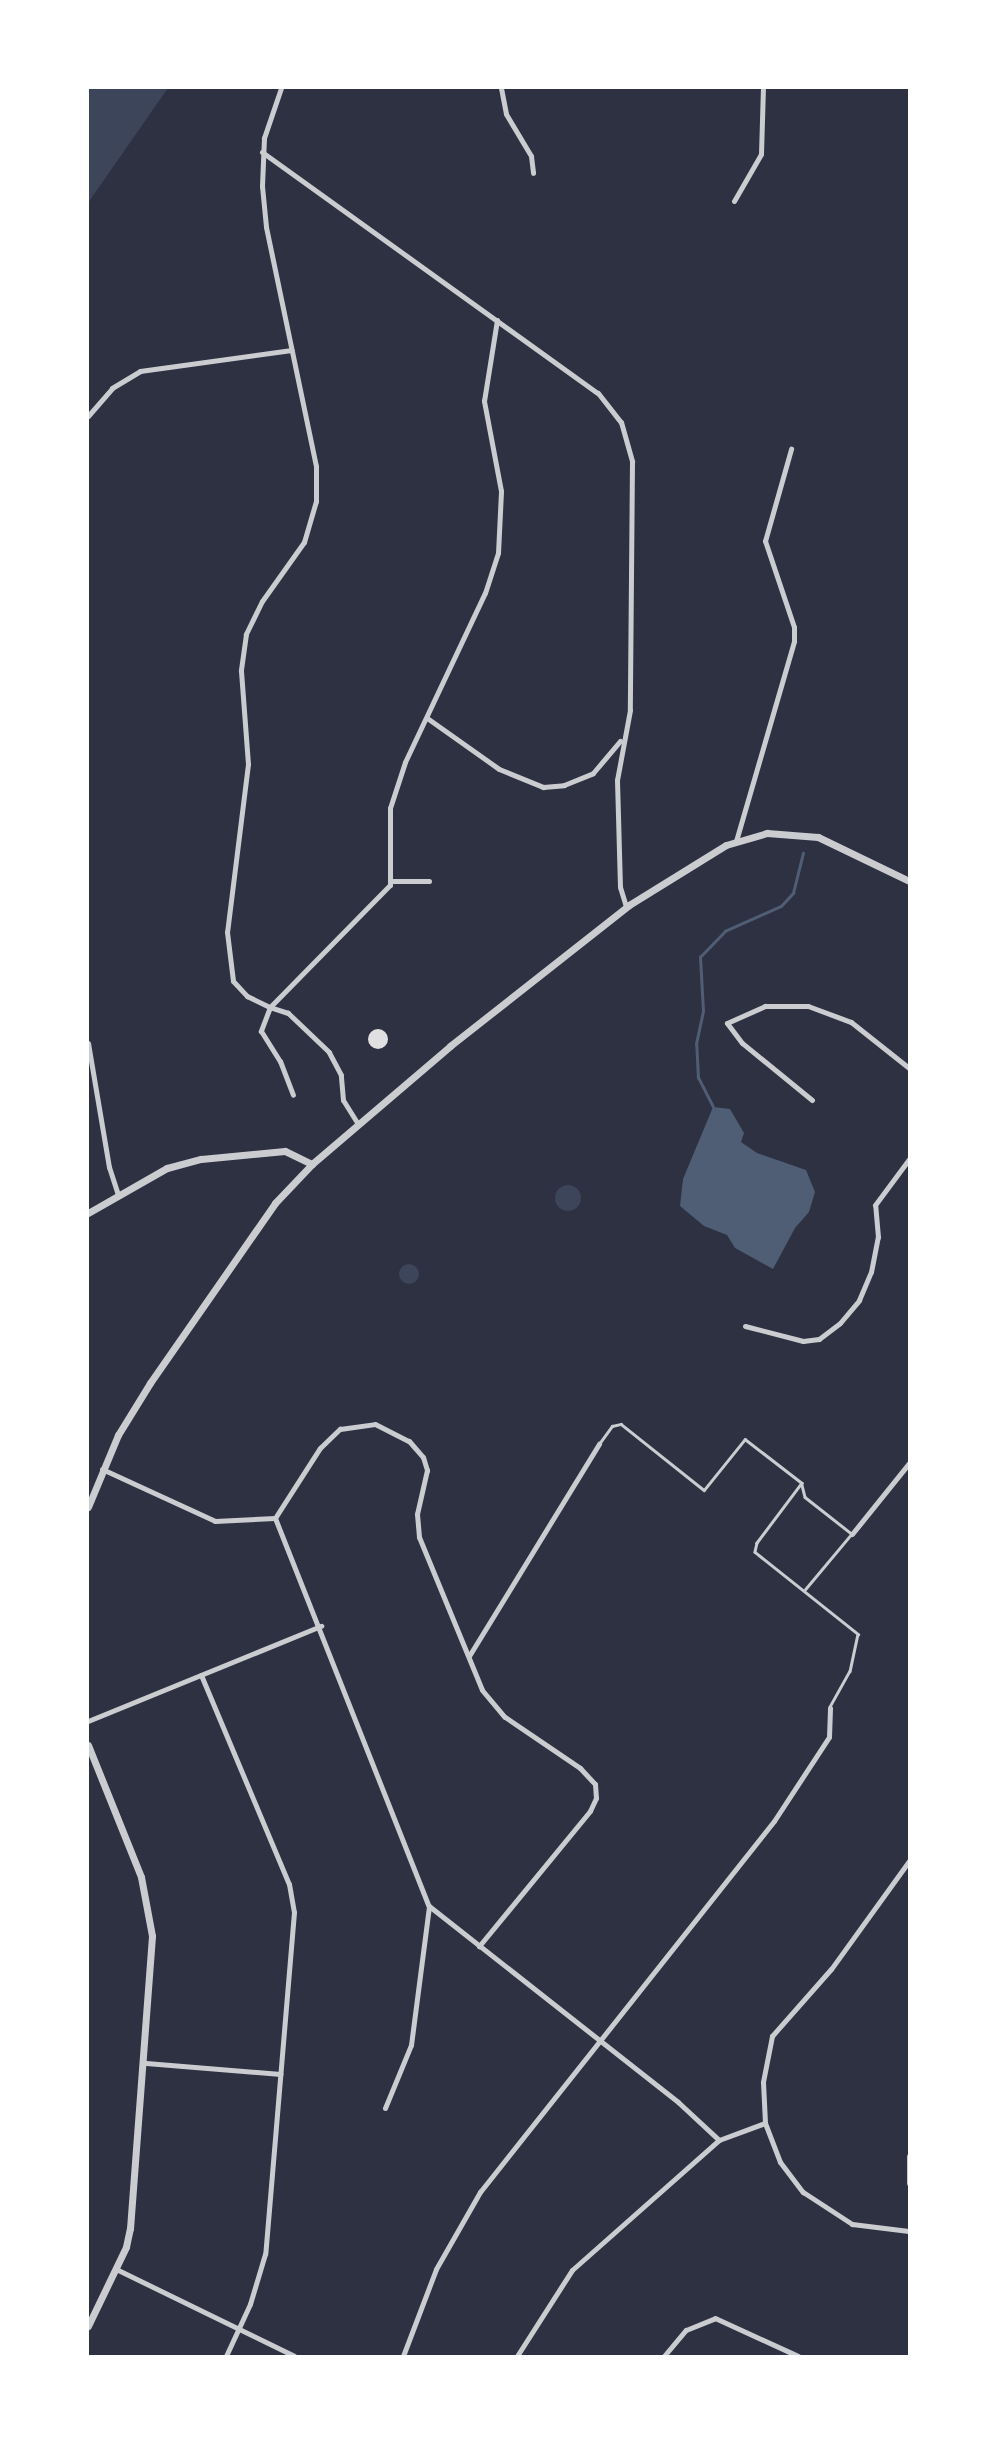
<!DOCTYPE html>
<style>
body{margin:0}
#map{position:relative;width:997px;height:2444px;overflow:hidden;background:#2d3142;font-family:"Sofia Sans Condensed",sans-serif}
div>[style]{position:absolute}
[style*='--x']{left:calc(var(--x)*1px);top:calc(var(--y)*1px);width:calc(var(--w)*1px);rotate:calc(var(--a)*1deg)}
.green>*{inset:0;background:#3c4559}
.round{border-radius:50%}
.water>*{inset:0;background:#4f5d75}
.stream>*{height:2.5px;margin:-1.25px;padding:0 1.25px;transform-origin:1.25px;border-radius:1.25px;background:#4f5d75}
.building>*{inset:0;background:#e0e0e3}
.service>*{height:2.5px;margin:-1.25px;padding:0 1.25px;transform-origin:1.25px;border-radius:1.25px;background:#caccd0}
.minor>*{height:5px;margin:-2.5px;padding:0 2.5px;transform-origin:2.5px;border-radius:2.5px;background:#caccd0}
.tertiary>*{height:7px;margin:-3.5px;padding:0 3.5px;transform-origin:3.5px;border-radius:3.5px;background:#caccd0}
span{translate:-50% -50%;white-space:nowrap;text-align:center;line-height:1.15;-webkit-text-stroke:6px #fff;paint-order:stroke}
.frame{position:absolute;inset:0;border:89px solid #fff;pointer-events:none}
</style>
<div id="map">
<div class="green">
<i style="clip-path:polygon(88px 88px,168px 88px,88px 203px)"></i>
<i class="round" style="left:555px;top:1185px;width:26px;height:26px"></i>
<i class="round" style="left:399px;top:1264px;width:20px;height:20px"></i>
</div>
<div class="water">
<i style="clip-path:polygon(713px 1107px,730px 1109px,744px 1133px,741px 1142px,757px 1153px,806px 1170px,815px 1192px,809px 1212px,795px 1228px,773px 1269px,735px 1248px,727px 1235px,704px 1226px,680px 1206px,683px 1179px)"></i>
</div>
<div class="stream">
<i style="--x:713;--y:1107;--w:33;--a:-117"></i>
<i style="--x:698;--y:1078;--w:34;--a:-93"></i>
<i style="--x:696;--y:1044;--w:34;--a:-78"></i>
<i style="--x:703;--y:1011;--w:54;--a:-93.2"></i>
<i style="--x:700;--y:957;--w:36;--a:-46"></i>
<i style="--x:725;--y:931;--w:61;--a:-24.1"></i>
<i style="--x:781;--y:906;--w:18;--a:-47"></i>
<i style="--x:793;--y:893;--w:41;--a:-76"></i>
</div>
<div class="building">
<i class="round" style="left:368px;top:1029px;width:20px;height:20px"></i>
</div>
<div class="service">
<i style="--x:599;--y:1444;--w:22;--a:-54"></i>
<i style="--x:612;--y:1426;--w:9;--a:-13"></i>
<i style="--x:621;--y:1424;--w:106;--a:38.5"></i>
<i style="--x:704;--y:1490;--w:65;--a:-51.2"></i>
<i style="--x:745;--y:1439;--w:72;--a:37.7"></i>
<i style="--x:802;--y:1483;--w:75;--a:126.9"></i>
<i style="--x:757;--y:1543;--w:9;--a:103"></i>
<i style="--x:755;--y:1552;--w:132;--a:38.5"></i>
<i style="--x:858;--y:1634;--w:38;--a:102"></i>
<i style="--x:850;--y:1671;--w:41;--a:119.1"></i>
<i style="--x:802;--y:1485;--w:12;--a:76"></i>
<i style="--x:805;--y:1497;--w:60;--a:38.2"></i>
<i style="--x:852;--y:1534;--w:72;--a:129.9"></i>
</div>
<div class="minor">
<i style="--x:281;--y:88;--w:53;--a:108.8"></i>
<i style="--x:264;--y:138;--w:48;--a:92.4"></i>
<i style="--x:262;--y:186;--w:41;--a:84.4"></i>
<i style="--x:266;--y:227;--w:244;--a:78.2"></i>
<i style="--x:316;--y:466;--w:35;--a:90"></i>
<i style="--x:316;--y:501;--w:43;--a:106.3"></i>
<i style="--x:304;--y:542;--w:72;--a:125.4"></i>
<i style="--x:262;--y:601;--w:37;--a:116"></i>
<i style="--x:246;--y:634;--w:37;--a:98"></i>
<i style="--x:241;--y:671;--w:93;--a:85.7"></i>
<i style="--x:248;--y:764;--w:169;--a:97.1"></i>
<i style="--x:227;--y:932;--w:49;--a:83"></i>
<i style="--x:233;--y:981;--w:21;--a:47"></i>
<i style="--x:247;--y:996;--w:25;--a:26"></i>
<i style="--x:270;--y:1007;--w:26;--a:111"></i>
<i style="--x:261;--y:1031;--w:36;--a:58"></i>
<i style="--x:280;--y:1061;--w:36;--a:69"></i>
<i style="--x:501;--y:88;--w:26;--a:79"></i>
<i style="--x:506;--y:114;--w:49;--a:59.2"></i>
<i style="--x:531;--y:156;--w:17;--a:83"></i>
<i style="--x:262;--y:152;--w:413;--a:35.7"></i>
<i style="--x:598;--y:393;--w:37;--a:52"></i>
<i style="--x:621;--y:422;--w:41;--a:74.2"></i>
<i style="--x:632;--y:461;--w:249;--a:90.5"></i>
<i style="--x:630;--y:710;--w:71;--a:100.5"></i>
<i style="--x:617;--y:780;--w:107;--a:88.4"></i>
<i style="--x:620;--y:887;--w:21;--a:73"></i>
<i style="--x:734;--y:201;--w:54;--a:-60.1"></i>
<i style="--x:761;--y:154;--w:66;--a:-88.3"></i>
<i style="--x:88;--y:416;--w:37;--a:-49"></i>
<i style="--x:112;--y:388;--w:33;--a:-31"></i>
<i style="--x:140;--y:371;--w:153;--a:-7.9"></i>
<i style="--x:427;--y:718;--w:88;--a:35.3"></i>
<i style="--x:499;--y:769;--w:48;--a:22.2"></i>
<i style="--x:543;--y:787;--w:21;--a:-5"></i>
<i style="--x:564;--y:785;--w:31;--a:-22"></i>
<i style="--x:593;--y:773;--w:42;--a:-49.8"></i>
<i style="--x:736;--y:841;--w:208;--a:-73.8"></i>
<i style="--x:794;--y:641;--w:14;--a:-90"></i>
<i style="--x:794;--y:627;--w:91;--a:-108.6"></i>
<i style="--x:765;--y:541;--w:96;--a:-74.2"></i>
<i style="--x:390;--y:881;--w:39;--a:0"></i>
<i style="--x:88;--y:1043;--w:126;--a:80.4"></i>
<i style="--x:109;--y:1167;--w:28;--a:72"></i>
<i style="--x:812;--y:1100;--w:90;--a:-140.8"></i>
<i style="--x:742;--y:1043;--w:25;--a:-127"></i>
<i style="--x:727;--y:1023;--w:42;--a:-24.1"></i>
<i style="--x:765;--y:1006;--w:43;--a:0"></i>
<i style="--x:808;--y:1006;--w:46;--a:20.4"></i>
<i style="--x:851;--y:1022;--w:74;--a:38.4"></i>
<i style="--x:358;--y:1124;--w:28;--a:-122"></i>
<i style="--x:343;--y:1100;--w:25;--a:-95"></i>
<i style="--x:341;--y:1075;--w:26;--a:-118"></i>
<i style="--x:329;--y:1052;--w:57;--a:-136.4"></i>
<i style="--x:288;--y:1013;--w:19;--a:-162"></i>
<i style="--x:270;--y:1007;--w:171;--a:-45.5"></i>
<i style="--x:390;--y:885;--w:77;--a:-90"></i>
<i style="--x:390;--y:808;--w:48;--a:-71.9"></i>
<i style="--x:405;--y:762;--w:187;--a:-64.7"></i>
<i style="--x:485;--y:593;--w:42;--a:-72"></i>
<i style="--x:498;--y:553;--w:62;--a:-87.2"></i>
<i style="--x:501;--y:491;--w:92;--a:-100.7"></i>
<i style="--x:484;--y:401;--w:82;--a:-80.9"></i>
<i style="--x:745;--y:1326;--w:60;--a:14.5"></i>
<i style="--x:803;--y:1341;--w:16;--a:-7"></i>
<i style="--x:819;--y:1339;--w:26;--a:-37"></i>
<i style="--x:840;--y:1323;--w:30;--a:-50"></i>
<i style="--x:859;--y:1300;--w:30;--a:-67"></i>
<i style="--x:871;--y:1272;--w:36;--a:-79"></i>
<i style="--x:878;--y:1237;--w:32;--a:-95"></i>
<i style="--x:875;--y:1205;--w:57;--a:-53.5"></i>
<i style="--x:102;--y:1469;--w:124;--a:24.7"></i>
<i style="--x:215;--y:1521;--w:60;--a:-2.9"></i>
<i style="--x:275;--y:1518;--w:83;--a:-57.3"></i>
<i style="--x:320;--y:1448;--w:28;--a:-44"></i>
<i style="--x:340;--y:1429;--w:35;--a:-8"></i>
<i style="--x:375;--y:1424;--w:38;--a:27"></i>
<i style="--x:409;--y:1441;--w:21;--a:49"></i>
<i style="--x:423;--y:1457;--w:14;--a:73"></i>
<i style="--x:427;--y:1470;--w:45;--a:102.8"></i>
<i style="--x:417;--y:1514;--w:23;--a:85"></i>
<i style="--x:419;--y:1537;--w:165;--a:67.6"></i>
<i style="--x:482;--y:1690;--w:35;--a:50"></i>
<i style="--x:505;--y:1717;--w:91;--a:34.2"></i>
<i style="--x:580;--y:1768;--w:22;--a:47"></i>
<i style="--x:595;--y:1784;--w:14;--a:86"></i>
<i style="--x:596;--y:1798;--w:14;--a:115"></i>
<i style="--x:590;--y:1811;--w:175;--a:129.4"></i>
<i style="--x:275;--y:1518;--w:417;--a:68.4"></i>
<i style="--x:429;--y:1906;--w:317;--a:38.2"></i>
<i style="--x:678;--y:2102;--w:56;--a:42.8"></i>
<i style="--x:852;--y:1534;--w:91;--a:-51.2"></i>
<i style="--x:469;--y:1656;--w:249;--a:-58.5"></i>
<i style="--x:201;--y:1675;--w:227;--a:67.2"></i>
<i style="--x:289;--y:1884;--w:28;--a:80"></i>
<i style="--x:294;--y:1912;--w:343;--a:94.8"></i>
<i style="--x:265;--y:2254;--w:52;--a:106.7"></i>
<i style="--x:250;--y:2304;--w:57;--a:114.8"></i>
<i style="--x:88;--y:1721;--w:252;--a:-22.2"></i>
<i style="--x:909;--y:1861;--w:133;--a:125.8"></i>
<i style="--x:831;--y:1969;--w:89;--a:131.4"></i>
<i style="--x:772;--y:2036;--w:47;--a:101.1"></i>
<i style="--x:763;--y:2082;--w:41;--a:87.2"></i>
<i style="--x:765;--y:2123;--w:42;--a:69"></i>
<i style="--x:780;--y:2162;--w:38;--a:53"></i>
<i style="--x:803;--y:2192;--w:59;--a:33.1"></i>
<i style="--x:852;--y:2224;--w:57;--a:7"></i>
<i style="--x:146;--y:2063;--w:135;--a:4.7"></i>
<i style="--x:385;--y:2108;--w:68;--a:-67.6"></i>
<i style="--x:411;--y:2045;--w:140;--a:-82.6"></i>
<i style="--x:909;--y:2156;--w:27;--a:90"></i>
<i style="--x:116;--y:2269;--w:198;--a:26"></i>
<i style="--x:403;--y:2356;--w:93;--a:-69.2"></i>
<i style="--x:436;--y:2269;--w:89;--a:-60.3"></i>
<i style="--x:480;--y:2192;--w:473;--a:-51.6"></i>
<i style="--x:774;--y:1821;--w:100;--a:-56.8"></i>
<i style="--x:829;--y:1737;--w:29;--a:-88"></i>
<i style="--x:517;--y:2356;--w:102;--a:-57.4"></i>
<i style="--x:572;--y:2270;--w:196;--a:-41.5"></i>
<i style="--x:719;--y:2140;--w:49;--a:-20.3"></i>
<i style="--x:664;--y:2356;--w:34;--a:-50"></i>
<i style="--x:686;--y:2330;--w:31;--a:-22"></i>
<i style="--x:715;--y:2318;--w:91;--a:24.6"></i>
</div>
<div class="tertiary">
<i style="--x:88;--y:1213;--w:91;--a:-29.7"></i>
<i style="--x:167;--y:1168;--w:35;--a:-15"></i>
<i style="--x:201;--y:1159;--w:84;--a:-5.4"></i>
<i style="--x:285;--y:1151;--w:30;--a:26"></i>
<i style="--x:312;--y:1164;--w:182;--a:-40.5"></i>
<i style="--x:450;--y:1046;--w:228;--a:-38.2"></i>
<i style="--x:629;--y:905;--w:114;--a:-31.7"></i>
<i style="--x:726;--y:845;--w:43;--a:-16.3"></i>
<i style="--x:767;--y:833;--w:51;--a:4.5"></i>
<i style="--x:818;--y:837;--w:101;--a:25.8"></i>
<i style="--x:88;--y:1507;--w:78;--a:-67.4"></i>
<i style="--x:118;--y:1435;--w:61;--a:-58.4"></i>
<i style="--x:150;--y:1383;--w:219;--a:-55.2"></i>
<i style="--x:275;--y:1203;--w:54;--a:-46.5"></i>
<i style="--x:88;--y:1745;--w:142;--a:68.1"></i>
<i style="--x:141;--y:1877;--w:60;--a:79.4"></i>
<i style="--x:152;--y:1936;--w:293;--a:94.3"></i>
<i style="--x:130;--y:2228;--w:19;--a:102"></i>
<i style="--x:126;--y:2247;--w:88;--a:115.7"></i>
</div>
<div class="frame"></div>
</div>
